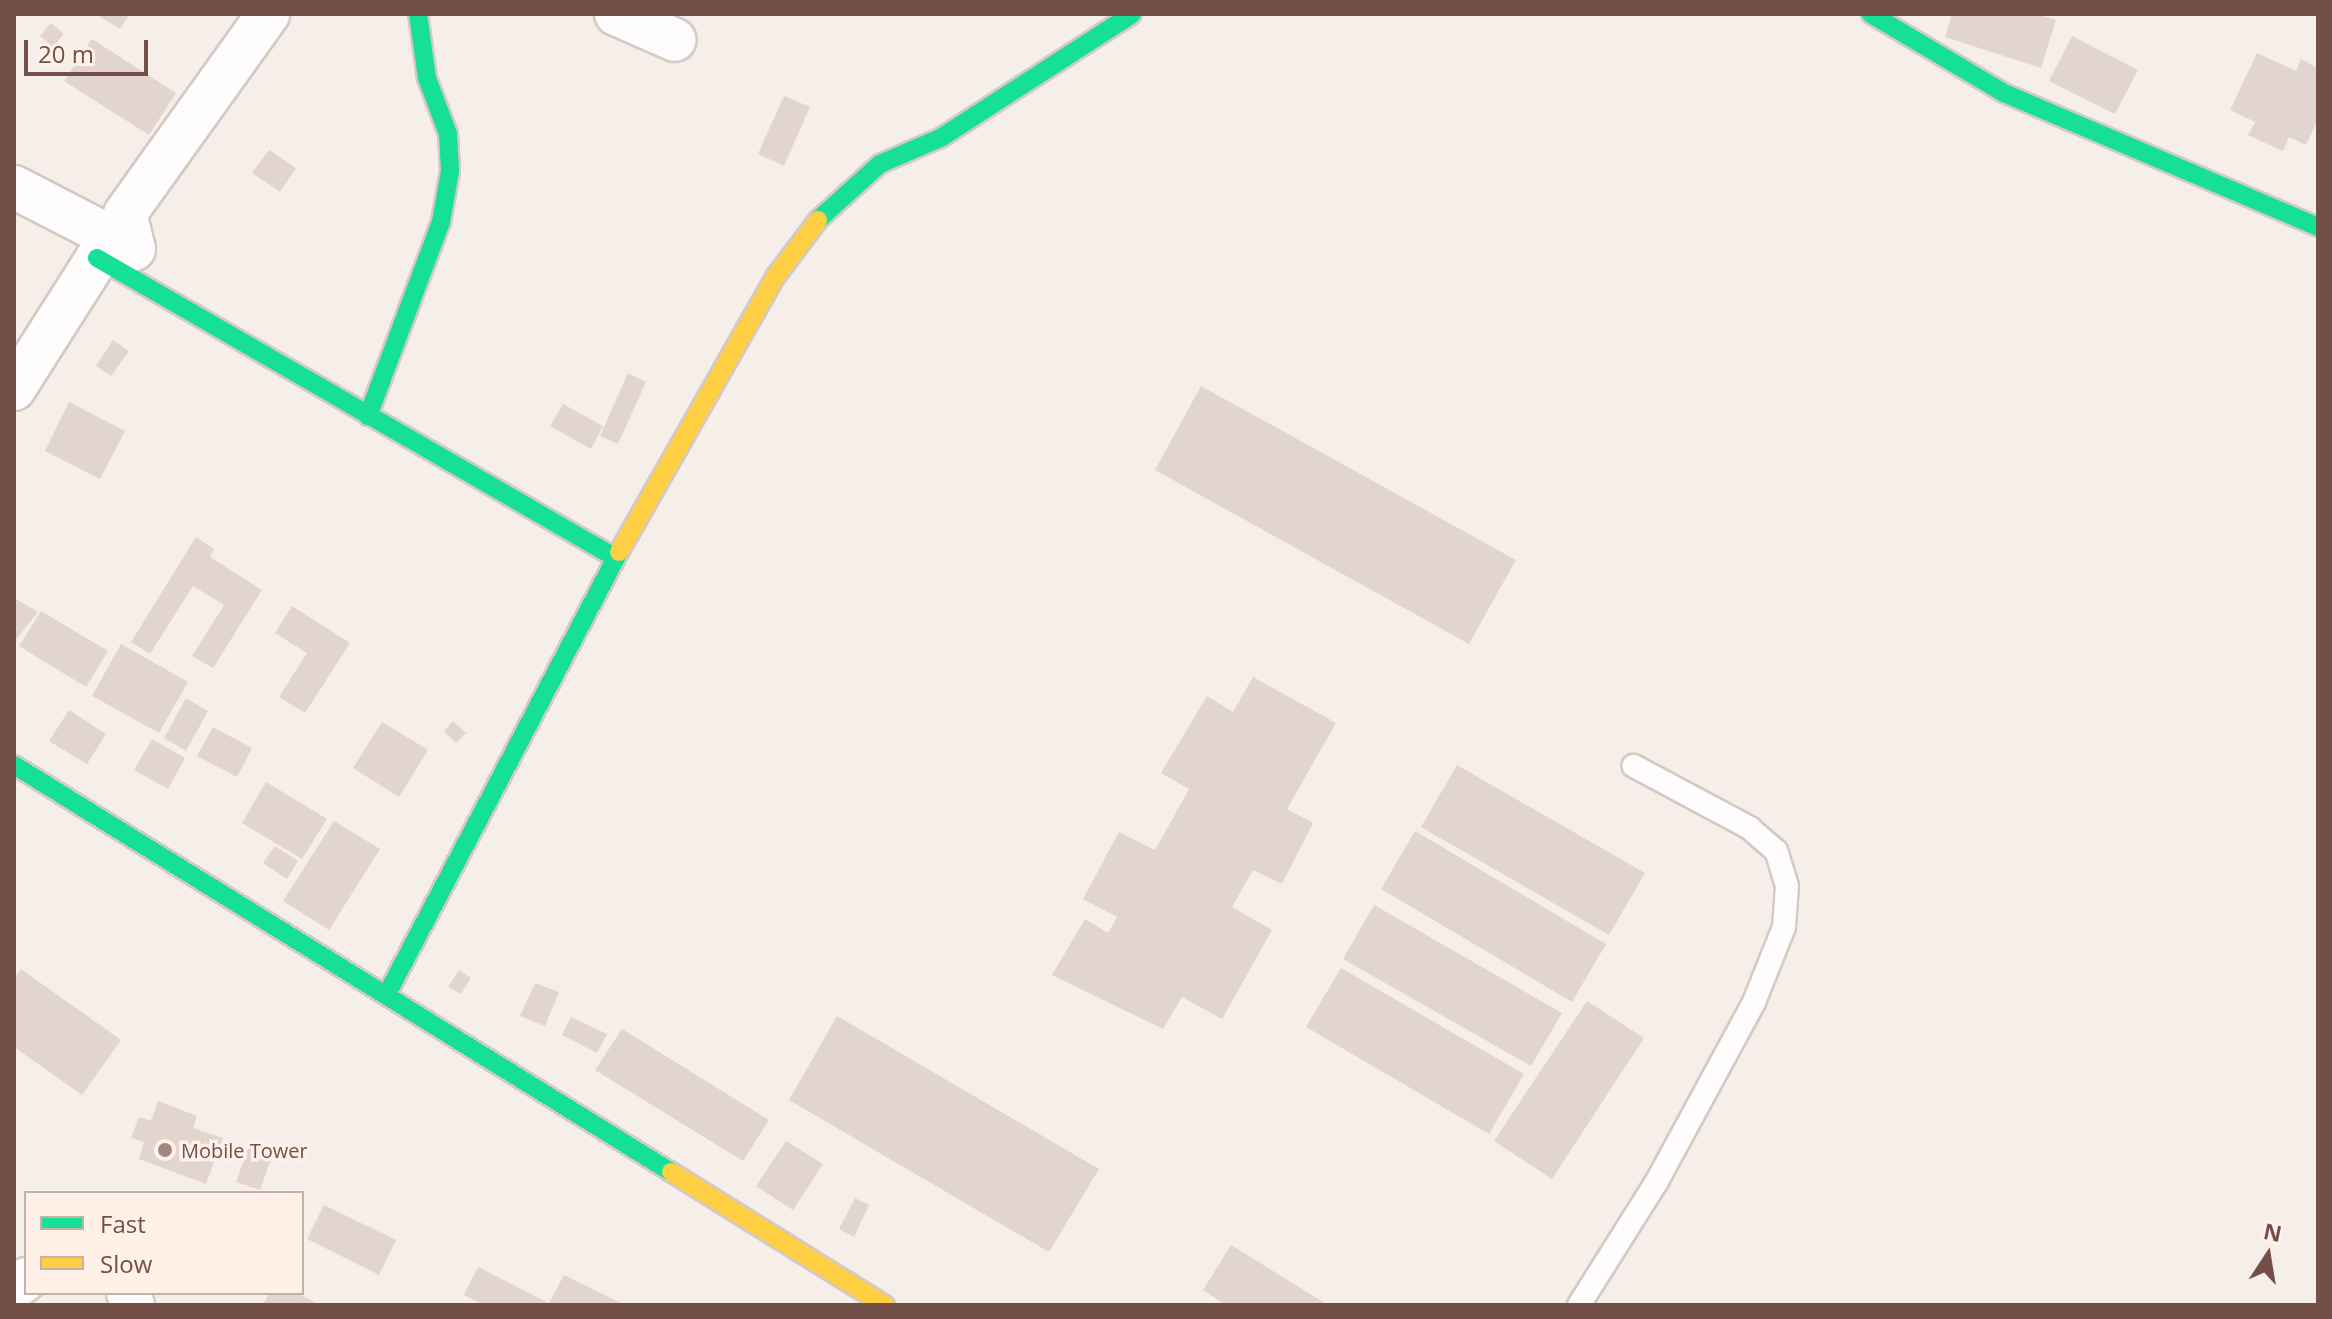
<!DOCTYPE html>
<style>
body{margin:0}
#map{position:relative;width:2332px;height:1319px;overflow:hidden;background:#f6eee8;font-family:"Open Sans",sans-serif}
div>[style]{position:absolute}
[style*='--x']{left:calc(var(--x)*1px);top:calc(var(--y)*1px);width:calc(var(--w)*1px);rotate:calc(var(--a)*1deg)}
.building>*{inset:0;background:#e2d5d0}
.roads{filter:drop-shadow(2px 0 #d4c9c5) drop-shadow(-2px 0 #d4c9c5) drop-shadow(0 2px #d4c9c5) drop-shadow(0 -2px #d4c9c5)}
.lane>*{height:22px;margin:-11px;padding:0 11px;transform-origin:11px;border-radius:11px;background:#fefcfc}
.street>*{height:42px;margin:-21px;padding:0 21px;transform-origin:21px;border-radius:21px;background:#fefcfc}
.fast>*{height:18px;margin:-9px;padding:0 9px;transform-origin:9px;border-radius:9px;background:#16e098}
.slow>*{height:18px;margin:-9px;padding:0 9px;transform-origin:9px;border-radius:9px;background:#ffcf43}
.dots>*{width:22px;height:22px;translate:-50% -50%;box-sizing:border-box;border:4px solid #fff1e8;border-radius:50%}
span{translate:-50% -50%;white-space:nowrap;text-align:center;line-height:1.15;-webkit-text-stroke:7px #fff1e8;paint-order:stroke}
.poi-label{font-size:20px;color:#744f48}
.left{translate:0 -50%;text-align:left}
.frame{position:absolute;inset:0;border:16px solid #744f48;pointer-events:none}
.legend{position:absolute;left:24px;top:1191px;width:280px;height:104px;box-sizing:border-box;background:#fff1e8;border:2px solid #c7b0a8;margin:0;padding:10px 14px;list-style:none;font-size:24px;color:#744f48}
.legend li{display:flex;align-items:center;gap:16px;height:40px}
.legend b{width:40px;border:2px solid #c7b0a8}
.north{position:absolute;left:2228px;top:1215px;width:80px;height:80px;-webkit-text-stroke:6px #fff1e8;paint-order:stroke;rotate:12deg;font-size:22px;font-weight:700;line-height:32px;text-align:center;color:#744f48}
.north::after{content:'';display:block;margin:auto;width:28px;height:36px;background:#744f48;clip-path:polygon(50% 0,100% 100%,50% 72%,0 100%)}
.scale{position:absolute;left:24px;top:40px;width:124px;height:36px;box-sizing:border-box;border:4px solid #744f48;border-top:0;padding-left:10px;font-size:24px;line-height:28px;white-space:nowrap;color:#744f48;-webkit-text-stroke:6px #fff1e8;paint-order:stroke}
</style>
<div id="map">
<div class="building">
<i style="clip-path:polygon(96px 14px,130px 14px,120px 29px)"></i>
<i style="clip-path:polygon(1952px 14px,2037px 14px,2056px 20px,2041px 68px,1945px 37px)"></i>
<i style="clip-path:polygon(51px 23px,64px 34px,53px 47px,40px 36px)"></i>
<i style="clip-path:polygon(2072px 36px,2138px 70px,2115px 114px,2049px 81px)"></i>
<i style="clip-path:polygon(92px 39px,176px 93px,149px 135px,64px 81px)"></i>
<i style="clip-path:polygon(2257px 53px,2296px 71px,2301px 59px,2318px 68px,2318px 119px,2306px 145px,2289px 137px,2283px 151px,2248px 135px,2255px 122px,2230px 110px)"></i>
<i style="clip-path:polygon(784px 96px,810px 107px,784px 166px,758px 154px)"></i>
<i style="clip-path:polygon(269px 150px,296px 168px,280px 192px,252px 173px)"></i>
<i style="clip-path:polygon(113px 340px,129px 351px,111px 376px,96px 366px)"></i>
<i style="clip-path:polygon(628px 373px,646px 382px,618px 444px,600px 436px)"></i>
<i style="clip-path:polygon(1201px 386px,1516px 560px,1469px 644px,1155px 470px)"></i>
<i style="clip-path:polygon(69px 402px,125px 431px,100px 479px,45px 451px)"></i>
<i style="clip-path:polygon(563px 404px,603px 426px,591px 449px,550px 426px)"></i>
<i style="clip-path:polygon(196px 537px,214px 549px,210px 557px,262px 590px,213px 668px,192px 656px,224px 605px,193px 586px,150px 654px,131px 642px)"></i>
<i style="clip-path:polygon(14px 598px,38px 612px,14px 642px)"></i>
<i style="clip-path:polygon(292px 606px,350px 643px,305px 713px,279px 697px,307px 653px,275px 633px)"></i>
<i style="clip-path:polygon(41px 611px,108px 651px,86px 687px,19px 646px)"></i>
<i style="clip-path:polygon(121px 644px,188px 682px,159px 733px,92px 696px)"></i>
<i style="clip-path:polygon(1253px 677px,1336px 723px,1287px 809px,1313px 823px,1282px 884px,1253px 870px,1232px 907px,1272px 930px,1222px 1019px,1182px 997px,1163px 1029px,1052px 975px,1085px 919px,1108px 933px,1117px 917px,1083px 899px,1119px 832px,1155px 850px,1189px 789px,1161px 773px,1207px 696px,1233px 712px)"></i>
<i style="clip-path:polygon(186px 698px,208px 711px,186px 751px,164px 738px)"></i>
<i style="clip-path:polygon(69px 710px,106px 734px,87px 764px,49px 741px)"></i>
<i style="clip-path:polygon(453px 721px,466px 733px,456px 743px,444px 731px)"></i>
<i style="clip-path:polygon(382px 722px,428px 750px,399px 797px,353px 768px)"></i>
<i style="clip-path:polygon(213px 727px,252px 748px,237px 777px,197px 756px)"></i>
<i style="clip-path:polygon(152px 739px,185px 758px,168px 789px,134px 770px)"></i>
<i style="clip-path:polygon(1457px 765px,1645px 873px,1609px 935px,1421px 827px)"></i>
<i style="clip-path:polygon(266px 782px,327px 819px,302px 859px,242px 823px)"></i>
<i style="clip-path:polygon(334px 821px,380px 849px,329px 930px,283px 901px)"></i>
<i style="clip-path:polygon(1415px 831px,1606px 944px,1572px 1002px,1381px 889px)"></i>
<i style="clip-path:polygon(275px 846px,298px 861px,287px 879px,263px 863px)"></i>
<i style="clip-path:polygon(1374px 905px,1562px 1013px,1531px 1066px,1343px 959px)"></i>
<i style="clip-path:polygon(1341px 968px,1524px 1074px,1489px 1134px,1306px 1027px)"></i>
<i style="clip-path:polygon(21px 969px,121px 1040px,82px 1095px,14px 1047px,14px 979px)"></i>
<i style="clip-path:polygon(459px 970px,471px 978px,461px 994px,448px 987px)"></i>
<i style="clip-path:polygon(535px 983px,559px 992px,545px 1026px,520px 1016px)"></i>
<i style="clip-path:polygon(1587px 1001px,1644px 1038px,1552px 1179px,1494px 1141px)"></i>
<i style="clip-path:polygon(837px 1016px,1099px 1169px,1049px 1252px,789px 1100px)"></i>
<i style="clip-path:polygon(571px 1017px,607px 1034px,597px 1053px,562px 1035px)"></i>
<i style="clip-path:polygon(622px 1029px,769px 1120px,743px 1161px,595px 1070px)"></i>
<i style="clip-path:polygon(158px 1101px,197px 1116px,193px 1128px,223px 1138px,206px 1184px,139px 1159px,144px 1142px,131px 1138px,139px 1117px,151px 1121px)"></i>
<i style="clip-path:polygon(786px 1141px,823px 1164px,793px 1210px,756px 1186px)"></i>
<i style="clip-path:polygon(248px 1148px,272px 1156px,260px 1190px,236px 1182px)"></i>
<i style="clip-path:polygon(855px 1198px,869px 1205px,854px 1237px,839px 1229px)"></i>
<i style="clip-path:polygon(324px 1205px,396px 1240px,379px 1275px,307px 1239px)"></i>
<i style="clip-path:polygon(1231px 1245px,1328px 1305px,1226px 1305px,1203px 1290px)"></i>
<i style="clip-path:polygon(478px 1267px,547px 1302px,546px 1305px,484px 1305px,464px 1295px)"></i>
<i style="clip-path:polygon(564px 1275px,625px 1305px,548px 1305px)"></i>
<i style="clip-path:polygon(269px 1293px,297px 1293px,320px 1305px,263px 1305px)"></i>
</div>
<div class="roads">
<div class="lane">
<i style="--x:1579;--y:1305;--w:146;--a:-57.8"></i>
<i style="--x:1657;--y:1181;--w:204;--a:-61.5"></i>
<i style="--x:1754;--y:1002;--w:81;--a:-68.2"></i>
<i style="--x:1784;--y:927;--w:41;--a:-85.8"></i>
<i style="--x:1787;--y:886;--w:37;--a:-107"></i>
<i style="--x:1776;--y:851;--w:35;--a:-139"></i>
<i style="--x:1750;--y:828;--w:132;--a:-151.9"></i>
</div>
<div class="street">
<i style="--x:616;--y:14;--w:64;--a:23.8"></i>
<i style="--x:14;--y:187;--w:135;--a:27.3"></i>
<i style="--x:14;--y:389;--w:155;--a:-57.6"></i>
<i style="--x:97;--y:258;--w:38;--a:-14"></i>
<i style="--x:134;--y:249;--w:36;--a:-104"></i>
<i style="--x:125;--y:214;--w:246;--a:-54.4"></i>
<i style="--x:14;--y:1288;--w:15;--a:-37"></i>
<i style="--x:128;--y:1293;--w:13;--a:67"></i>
</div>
<div class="fast">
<i style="--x:1871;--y:14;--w:155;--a:30.7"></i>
<i style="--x:2004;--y:93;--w:341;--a:23.1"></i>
<i style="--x:818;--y:220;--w:84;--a:-42.1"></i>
<i style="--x:880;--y:164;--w:68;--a:-23.5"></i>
<i style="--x:942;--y:137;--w:226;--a:-32.9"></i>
<i style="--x:97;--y:258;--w:599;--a:30.03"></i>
<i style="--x:368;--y:416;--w:207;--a:-69.4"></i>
<i style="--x:441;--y:222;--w:52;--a:-80"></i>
<i style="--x:450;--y:171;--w:37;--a:-93"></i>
<i style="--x:448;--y:134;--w:60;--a:-110.6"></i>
<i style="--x:427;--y:78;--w:65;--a:-98"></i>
<i style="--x:14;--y:765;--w:773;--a:31.78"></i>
<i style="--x:387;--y:994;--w:499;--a:-62.3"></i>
</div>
<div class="slow">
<i style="--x:619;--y:552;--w:318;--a:-60.4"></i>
<i style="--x:776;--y:276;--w:70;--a:-53.1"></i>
<i style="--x:671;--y:1172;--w:252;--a:31.9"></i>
</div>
</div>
<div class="dots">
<i style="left:165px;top:1150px;background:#a28780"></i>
</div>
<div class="poi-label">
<span class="left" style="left:181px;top:1150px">Mobile Tower</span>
</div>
<div class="frame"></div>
<ul class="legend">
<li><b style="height:10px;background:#16e098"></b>Fast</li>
<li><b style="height:10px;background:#ffcf43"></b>Slow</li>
</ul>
<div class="north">N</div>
<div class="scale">20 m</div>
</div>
